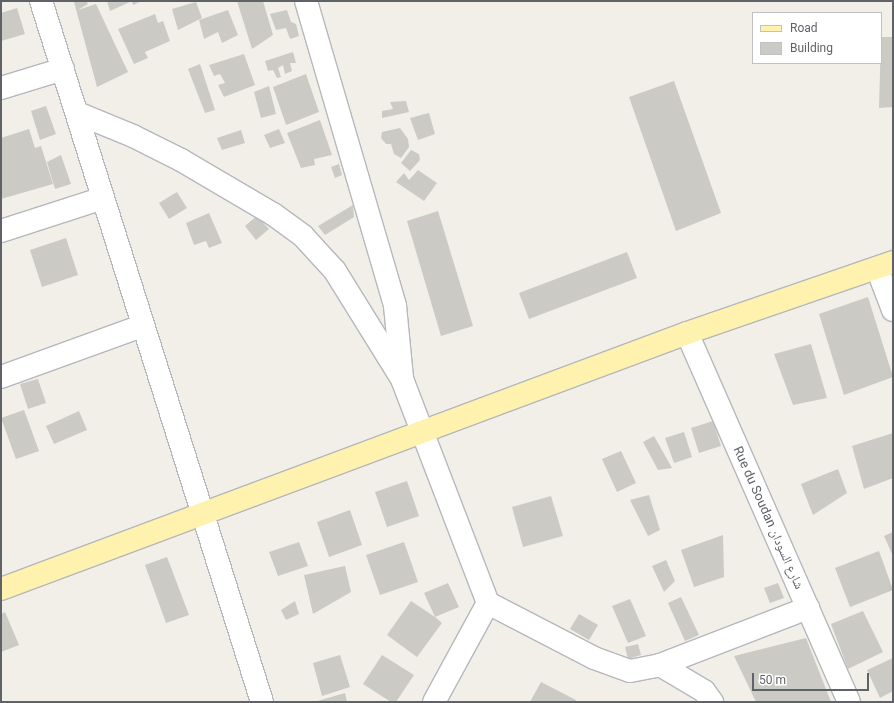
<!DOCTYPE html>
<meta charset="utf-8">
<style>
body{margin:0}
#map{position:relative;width:894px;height:703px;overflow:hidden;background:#f1efe8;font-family:Roboto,"Noto Naskh Arabic",sans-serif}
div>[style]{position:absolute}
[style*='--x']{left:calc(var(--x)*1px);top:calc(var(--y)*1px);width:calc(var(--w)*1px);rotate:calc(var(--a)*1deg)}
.building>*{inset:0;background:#cccac5}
.roads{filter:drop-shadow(1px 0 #b5b8bc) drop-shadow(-1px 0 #b5b8bc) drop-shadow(0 1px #b5b8bc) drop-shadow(0 -1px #b5b8bc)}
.minor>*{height:22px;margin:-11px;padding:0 11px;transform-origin:11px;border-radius:11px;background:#fff}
.major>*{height:22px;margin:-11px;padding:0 11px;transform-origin:11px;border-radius:11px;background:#fff2af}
span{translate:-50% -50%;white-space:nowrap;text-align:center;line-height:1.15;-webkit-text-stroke:4px #fff;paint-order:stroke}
.street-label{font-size:13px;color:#5f6368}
.frame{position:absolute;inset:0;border:2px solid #5f6368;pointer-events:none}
.legend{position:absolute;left:752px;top:12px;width:130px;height:52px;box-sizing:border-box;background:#fff;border:1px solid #bfc1c3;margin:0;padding:5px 7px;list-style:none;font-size:12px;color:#5f6368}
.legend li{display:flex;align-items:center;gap:8px;height:20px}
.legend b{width:20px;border:1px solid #bfc1c3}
.scale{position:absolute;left:752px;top:673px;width:117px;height:18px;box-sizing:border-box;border:2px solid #5f6368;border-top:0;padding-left:5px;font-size:12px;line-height:14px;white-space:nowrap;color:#5f6368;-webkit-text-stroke:3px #fff;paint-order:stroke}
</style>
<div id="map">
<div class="building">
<i style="clip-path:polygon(86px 1px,88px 4px,78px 10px,96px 4px,128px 72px,97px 87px,74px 2px)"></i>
<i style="clip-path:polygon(107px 1px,142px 1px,133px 5px,132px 1px,110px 11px)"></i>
<i style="clip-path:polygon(237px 1px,263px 1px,273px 35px,252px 49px)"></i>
<i style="clip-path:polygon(196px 2px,202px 18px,178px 30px,172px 9px)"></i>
<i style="clip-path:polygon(17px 8px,25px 34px,1px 41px,1px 13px)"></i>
<i style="clip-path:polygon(228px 10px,238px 35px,222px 43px,218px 32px,204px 39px,199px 20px)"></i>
<i style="clip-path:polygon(287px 10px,291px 22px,296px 24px,299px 36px,290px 39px,286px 28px,276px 30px,270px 14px)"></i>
<i style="clip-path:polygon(155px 14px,158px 23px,163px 21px,170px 41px,145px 52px,148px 58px,134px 64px,118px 29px)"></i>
<i style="clip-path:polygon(881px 37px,893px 37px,893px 107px,879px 108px)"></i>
<i style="clip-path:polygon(293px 52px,296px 63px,290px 63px,292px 71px,285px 74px,283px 65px,278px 68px,281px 77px,277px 78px,273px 70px,268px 71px,265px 61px)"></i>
<i style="clip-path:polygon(244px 54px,255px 85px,224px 97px,218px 85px,225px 83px,220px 74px,214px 76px,209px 65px)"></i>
<i style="clip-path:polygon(200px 64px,215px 110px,205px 113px,188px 69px)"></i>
<i style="clip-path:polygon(306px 74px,319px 112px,286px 125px,273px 87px)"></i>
<i style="clip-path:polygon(674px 81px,721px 213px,676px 231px,629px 97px)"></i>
<i style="clip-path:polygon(269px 86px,276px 114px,261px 118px,254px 92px)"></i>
<i style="clip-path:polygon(406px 101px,409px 112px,382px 118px,382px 111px,393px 109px,390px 102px)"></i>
<i style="clip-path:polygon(46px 106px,56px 134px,40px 140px,31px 111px)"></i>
<i style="clip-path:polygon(429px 113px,435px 134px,418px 140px,410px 118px)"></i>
<i style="clip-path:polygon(320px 120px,332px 155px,314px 159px,315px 165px,301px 168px,287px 133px)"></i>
<i style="clip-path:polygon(400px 128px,408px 139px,409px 147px,401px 158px,394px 154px,391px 144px,386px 144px,381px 138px,382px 132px)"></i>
<i style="clip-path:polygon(29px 129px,35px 148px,41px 146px,53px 184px,1px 199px,1px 138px)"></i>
<i style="clip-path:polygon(279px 129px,285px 143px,270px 148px,264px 135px)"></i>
<i style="clip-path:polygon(241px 130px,245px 143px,222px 150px,217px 138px)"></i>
<i style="clip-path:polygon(411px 150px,419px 154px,420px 160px,410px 171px,401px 163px)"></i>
<i style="clip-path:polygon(61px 155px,71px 184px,55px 189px,47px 162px)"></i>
<i style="clip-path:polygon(339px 164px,342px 175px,335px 178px,331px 167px)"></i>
<i style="clip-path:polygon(418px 170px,437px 183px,424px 201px,396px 182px,404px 173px,409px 180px)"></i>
<i style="clip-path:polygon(177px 192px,187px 208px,169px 219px,159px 203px)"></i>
<i style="clip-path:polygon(353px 205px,354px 217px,325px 235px,318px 226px)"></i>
<i style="clip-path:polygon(438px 211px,473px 326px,441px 336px,407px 221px)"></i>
<i style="clip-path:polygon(209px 213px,222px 243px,209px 248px,206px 241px,194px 245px,186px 223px)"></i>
<i style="clip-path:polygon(257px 216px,269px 229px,256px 240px,245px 226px)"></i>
<i style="clip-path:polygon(66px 238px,78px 275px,42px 287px,30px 250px)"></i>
<i style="clip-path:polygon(627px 252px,637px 278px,529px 319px,519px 293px)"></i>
<i style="clip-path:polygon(868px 297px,893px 377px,844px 395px,819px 314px)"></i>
<i style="clip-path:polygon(811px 344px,827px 398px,793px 405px,774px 354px)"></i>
<i style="clip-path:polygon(38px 379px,46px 403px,28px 409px,20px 384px)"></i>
<i style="clip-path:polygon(24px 410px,39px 451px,16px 459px,1px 418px)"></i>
<i style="clip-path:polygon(79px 411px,87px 430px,54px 444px,46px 426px)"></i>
<i style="clip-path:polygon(713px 421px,721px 446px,699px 453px,691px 428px)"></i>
<i style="clip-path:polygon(684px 432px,692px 457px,674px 463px,665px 438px)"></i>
<i style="clip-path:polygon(893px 433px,893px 478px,864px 489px,852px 446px)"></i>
<i style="clip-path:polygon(654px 436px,672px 468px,658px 470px,643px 442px)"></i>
<i style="clip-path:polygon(621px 451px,636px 483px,617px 492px,602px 459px)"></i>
<i style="clip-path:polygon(838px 469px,847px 493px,813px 515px,801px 484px)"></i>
<i style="clip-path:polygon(407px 481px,419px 516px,387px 527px,375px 492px)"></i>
<i style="clip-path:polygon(649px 495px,660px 530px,648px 536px,630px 500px)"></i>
<i style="clip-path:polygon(551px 496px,563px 536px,523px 547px,512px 507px)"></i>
<i style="clip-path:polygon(350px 510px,362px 545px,329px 557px,317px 522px)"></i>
<i style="clip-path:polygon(893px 532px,893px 556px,884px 536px)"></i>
<i style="clip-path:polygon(723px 535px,724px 577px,694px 587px,681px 550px)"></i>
<i style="clip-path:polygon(299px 542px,308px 566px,278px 576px,269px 552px)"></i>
<i style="clip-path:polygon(404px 542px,418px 582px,380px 595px,366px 555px)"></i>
<i style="clip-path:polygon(879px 551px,893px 590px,850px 607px,835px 568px)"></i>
<i style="clip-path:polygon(167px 557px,189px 615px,166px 623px,145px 565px)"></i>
<i style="clip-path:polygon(666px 560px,675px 581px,664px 592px,652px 566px)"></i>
<i style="clip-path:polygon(345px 566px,351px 592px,313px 614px,304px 575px)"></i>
<i style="clip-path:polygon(448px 583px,459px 607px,435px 617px,442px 623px,417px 657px,387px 635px,411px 601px,435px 617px,424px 593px)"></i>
<i style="clip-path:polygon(778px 583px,784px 598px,770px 603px,764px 588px)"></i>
<i style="clip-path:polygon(681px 597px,699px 635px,685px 641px,668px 603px)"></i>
<i style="clip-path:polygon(630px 599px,646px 636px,628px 643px,612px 606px)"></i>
<i style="clip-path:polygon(295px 601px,299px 614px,286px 620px,281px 610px)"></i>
<i style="clip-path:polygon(863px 611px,883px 652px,848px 669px,831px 624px)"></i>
<i style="clip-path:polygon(5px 612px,19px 645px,1px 652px,1px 614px)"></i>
<i style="clip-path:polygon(579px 614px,598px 625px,589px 640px,570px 629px)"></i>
<i style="clip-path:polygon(806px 638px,831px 702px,756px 702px,734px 656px)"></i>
<i style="clip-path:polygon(638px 644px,641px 655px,628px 659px,625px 647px)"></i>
<i style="clip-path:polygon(340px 655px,350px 687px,322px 696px,313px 663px)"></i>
<i style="clip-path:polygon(382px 655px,414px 675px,396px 702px,391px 702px,363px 684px)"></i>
<i style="clip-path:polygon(893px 658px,893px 691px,880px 698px,867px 670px)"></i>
<i style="clip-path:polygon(541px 682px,576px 700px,575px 702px,530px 702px)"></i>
<i style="clip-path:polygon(345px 693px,347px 702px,314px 702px)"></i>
</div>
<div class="roads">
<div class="minor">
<i style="--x:41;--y:1;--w:735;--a:72.5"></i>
<i style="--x:306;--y:1;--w:318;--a:73.7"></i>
<i style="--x:395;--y:306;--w:71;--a:84.4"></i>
<i style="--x:1;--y:88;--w:65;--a:-17"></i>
<i style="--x:77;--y:113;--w:61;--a:22.3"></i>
<i style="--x:133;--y:136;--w:54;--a:26.6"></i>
<i style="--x:181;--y:160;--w:107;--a:30.4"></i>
<i style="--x:273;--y:214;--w:37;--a:36"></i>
<i style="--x:303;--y:236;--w:47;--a:47.6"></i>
<i style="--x:335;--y:271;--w:127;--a:58.2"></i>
<i style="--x:402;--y:379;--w:240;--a:69"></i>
<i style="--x:488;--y:603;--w:119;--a:27.4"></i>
<i style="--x:594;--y:658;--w:38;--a:20"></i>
<i style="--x:630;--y:671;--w:31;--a:-11"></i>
<i style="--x:660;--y:665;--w:159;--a:-21.1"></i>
<i style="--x:1;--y:231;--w:107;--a:-17.9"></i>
<i style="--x:877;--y:268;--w:45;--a:69.1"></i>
<i style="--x:687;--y:333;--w:403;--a:66.3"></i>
<i style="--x:1;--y:377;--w:150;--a:-19.9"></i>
<i style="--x:660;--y:665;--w:51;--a:30.6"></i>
<i style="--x:704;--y:691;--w:14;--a:54"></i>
<i style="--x:434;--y:702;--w:113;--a:-61.4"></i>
</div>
<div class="major">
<i style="--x:1;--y:589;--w:732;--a:-20.46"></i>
<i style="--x:687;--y:333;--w:218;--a:-19"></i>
</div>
</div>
<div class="street-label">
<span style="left:768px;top:518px;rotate:66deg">Rue du Soudan شارع السودان</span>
</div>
<div class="frame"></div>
<ul class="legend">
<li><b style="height:5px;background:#fff2af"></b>Road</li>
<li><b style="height:11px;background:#cccac5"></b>Building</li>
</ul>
<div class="scale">50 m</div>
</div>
